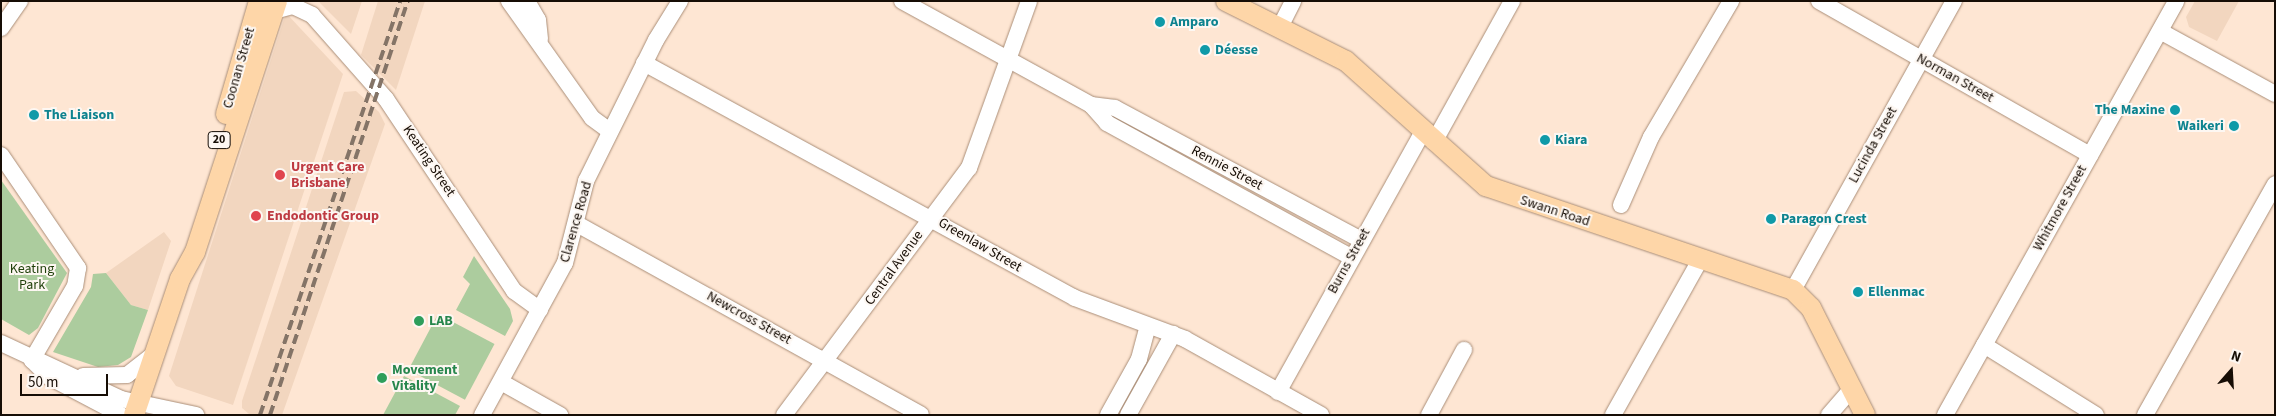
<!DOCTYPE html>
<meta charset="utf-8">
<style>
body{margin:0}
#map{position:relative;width:2276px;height:416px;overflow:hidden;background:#fee6d3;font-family:"Source Sans 3",sans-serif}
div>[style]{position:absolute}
.built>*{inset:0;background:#f2d6bf}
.green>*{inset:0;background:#accc9e;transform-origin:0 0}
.roads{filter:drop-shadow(0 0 1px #aa8e78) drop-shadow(0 0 1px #aa8e78)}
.minor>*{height:16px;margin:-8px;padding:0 8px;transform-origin:8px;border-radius:8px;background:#fff}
.major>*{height:20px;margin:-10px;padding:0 10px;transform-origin:10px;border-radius:10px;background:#fed6a8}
.rail>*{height:4px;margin-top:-2px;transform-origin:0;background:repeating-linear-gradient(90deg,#847467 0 10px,transparent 0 15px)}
.dots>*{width:14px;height:14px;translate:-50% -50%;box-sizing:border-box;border:2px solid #fdf7f2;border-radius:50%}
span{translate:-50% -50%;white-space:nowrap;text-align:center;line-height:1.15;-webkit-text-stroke:4px #fdf7f2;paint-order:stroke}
.shield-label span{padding:1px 4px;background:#fdf7f2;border:1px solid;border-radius:4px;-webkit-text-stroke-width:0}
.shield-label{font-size:12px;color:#160d05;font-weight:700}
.culture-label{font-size:14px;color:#0d838f;font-weight:700}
.left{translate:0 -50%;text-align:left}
.right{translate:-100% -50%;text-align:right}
.street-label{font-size:14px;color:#160d05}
.health-label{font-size:14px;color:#be3a42;font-weight:700}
.park-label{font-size:14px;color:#1d3e08}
.leisure-label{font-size:14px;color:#27864d;font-weight:700}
.frame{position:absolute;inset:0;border:2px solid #160d05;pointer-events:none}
.north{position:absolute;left:2206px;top:346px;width:50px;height:50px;-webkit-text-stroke:4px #fdf7f2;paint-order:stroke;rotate:19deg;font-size:14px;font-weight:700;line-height:20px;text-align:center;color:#160d05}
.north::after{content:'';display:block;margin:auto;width:18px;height:22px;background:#160d05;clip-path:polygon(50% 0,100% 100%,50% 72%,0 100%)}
.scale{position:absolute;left:20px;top:374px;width:88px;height:22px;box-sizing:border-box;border:2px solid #160d05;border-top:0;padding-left:6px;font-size:15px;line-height:18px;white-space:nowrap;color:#160d05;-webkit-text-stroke:4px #fdf7f2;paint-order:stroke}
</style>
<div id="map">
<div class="built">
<div style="clip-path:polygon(319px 1px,362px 1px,351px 34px,320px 3px)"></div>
<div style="clip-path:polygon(378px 1px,425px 1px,396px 90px,361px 55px)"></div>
<div style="clip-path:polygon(2195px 1px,2239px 1px,2217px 41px,2189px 27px,2186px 17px)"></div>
<div style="clip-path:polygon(286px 13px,343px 74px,233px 405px,176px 386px,169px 376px)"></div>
<div style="clip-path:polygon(356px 91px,379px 112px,385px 124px,282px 415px,249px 414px,242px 408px,242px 401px,344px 92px)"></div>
<div style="clip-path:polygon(164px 232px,171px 241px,148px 310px,131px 305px,106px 273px)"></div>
</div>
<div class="green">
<div style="clip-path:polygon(1px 180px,67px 273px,38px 328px,29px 335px,1px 319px)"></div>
<div style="clip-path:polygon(474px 256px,510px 309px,513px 321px,505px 336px,456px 310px,470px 284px,463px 277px)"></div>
<div style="clip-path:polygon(106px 273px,131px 305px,148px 310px,131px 357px,118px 365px,98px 367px,53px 352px,91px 287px,93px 274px)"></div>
<div style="left:438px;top:314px;width:64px;height:63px;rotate:28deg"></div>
<div style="clip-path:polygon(404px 376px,460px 406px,455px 415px,383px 415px)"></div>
</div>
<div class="roads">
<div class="minor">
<div style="left:509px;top:1px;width:143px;rotate:54.6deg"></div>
<div style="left:592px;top:118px;width:22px;rotate:36deg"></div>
<div style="left:527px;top:1px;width:22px;rotate:60deg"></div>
<div style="left:538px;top:20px;width:19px;rotate:84deg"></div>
<div style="left:902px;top:1px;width:216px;rotate:28.8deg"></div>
<div style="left:1091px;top:105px;width:24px;rotate:7deg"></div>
<div style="left:1115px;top:108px;width:279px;rotate:28.2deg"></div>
<div style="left:1819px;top:1px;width:312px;rotate:29.6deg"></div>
<div style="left:274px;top:11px;width:20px;rotate:-15deg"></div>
<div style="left:293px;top:6px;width:21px;rotate:25deg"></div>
<div style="left:312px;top:15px;width:112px;rotate:48.6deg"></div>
<div style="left:386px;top:99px;width:231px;rotate:56.3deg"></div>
<div style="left:514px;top:291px;width:32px;rotate:36deg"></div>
<div style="left:1280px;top:27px;width:29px;rotate:-63deg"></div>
<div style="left:1px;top:28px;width:33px;rotate:-55deg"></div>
<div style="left:2160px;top:31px;width:131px;rotate:28.7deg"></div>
<div style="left:644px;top:63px;width:491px;rotate:28.6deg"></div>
<div style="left:1075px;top:298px;width:117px;rotate:20.4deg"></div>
<div style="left:1185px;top:339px;width:156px;rotate:29.2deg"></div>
<div style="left:1091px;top:105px;width:24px;rotate:48deg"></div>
<div style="left:1107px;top:123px;width:278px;rotate:28.8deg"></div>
<div style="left:1434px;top:142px;width:161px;rotate:-61deg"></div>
<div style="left:1px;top:155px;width:137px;rotate:55.7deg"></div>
<div style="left:78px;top:268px;width:18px;rotate:99deg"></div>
<div style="left:75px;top:286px;width:86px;rotate:120.2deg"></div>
<div style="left:1621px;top:205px;width:74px;rotate:-66.2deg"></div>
<div style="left:1651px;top:137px;width:158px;rotate:-59.5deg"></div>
<div style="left:577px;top:224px;width:393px;rotate:29deg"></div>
<div style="left:1793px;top:290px;width:331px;rotate:-60.9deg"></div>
<div style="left:1px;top:343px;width:132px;rotate:25deg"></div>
<div style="left:121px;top:399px;width:77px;rotate:12deg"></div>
<div style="left:1984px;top:345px;width:132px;rotate:32deg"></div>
<div style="left:32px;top:360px;width:24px;rotate:45deg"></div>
<div style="left:49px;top:377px;width:81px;rotate:27.8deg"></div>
<div style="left:83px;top:376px;width:44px;rotate:-1.3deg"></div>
<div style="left:127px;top:375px;width:33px;rotate:-38deg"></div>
<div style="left:501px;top:382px;width:68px;rotate:29.2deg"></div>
<div style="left:1278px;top:392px;width:298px;rotate:-60.9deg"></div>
<div style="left:482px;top:415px;width:173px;rotate:-61.4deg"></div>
<div style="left:565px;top:263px;width:85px;rotate:-75.6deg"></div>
<div style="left:586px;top:181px;width:157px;rotate:-63.6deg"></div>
<div style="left:656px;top:40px;width:46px;rotate:-58.4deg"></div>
<div style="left:784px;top:415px;width:309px;rotate:-53.2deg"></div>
<div style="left:969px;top:168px;width:177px;rotate:-70.2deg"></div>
<div style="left:1108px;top:415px;width:64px;rotate:-61deg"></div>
<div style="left:1139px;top:359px;width:34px;rotate:-75deg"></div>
<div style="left:1128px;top:415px;width:93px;rotate:-60.9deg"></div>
<div style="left:1429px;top:415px;width:74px;rotate:-61.7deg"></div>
<div style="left:1613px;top:415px;width:178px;rotate:-60.7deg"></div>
<div style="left:1829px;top:415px;width:35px;rotate:-49deg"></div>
<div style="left:1945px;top:415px;width:474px;rotate:-60.8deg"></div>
<div style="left:2145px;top:415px;width:265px;rotate:-60.6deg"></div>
</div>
<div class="major">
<div style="left:1226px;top:1px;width:134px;rotate:26.6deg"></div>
<div style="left:1346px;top:61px;width:188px;rotate:41.8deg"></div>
<div style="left:1486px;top:186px;width:324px;rotate:18.7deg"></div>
<div style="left:1793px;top:290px;width:25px;rotate:45deg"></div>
<div style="left:1811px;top:308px;width:120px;rotate:63.2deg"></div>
<div style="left:226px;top:114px;width:118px;rotate:-73.7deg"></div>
<div style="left:134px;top:415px;width:144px;rotate:-71.3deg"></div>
<div style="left:180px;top:279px;width:31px;rotate:-61deg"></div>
<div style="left:195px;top:252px;width:264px;rotate:-71.9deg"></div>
</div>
</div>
<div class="rail">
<div style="left:260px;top:415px;width:437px;rotate:-71.3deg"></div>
<div style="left:270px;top:415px;width:436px;rotate:-71.6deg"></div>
</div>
<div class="dots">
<div style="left:1160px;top:22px;background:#0f9aa8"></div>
<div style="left:1205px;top:50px;background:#0f9aa8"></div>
<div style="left:2175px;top:110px;background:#0f9aa8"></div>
<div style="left:34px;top:115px;background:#0f9aa8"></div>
<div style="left:2234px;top:126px;background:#0f9aa8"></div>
<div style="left:1545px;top:140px;background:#0f9aa8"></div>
<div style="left:280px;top:175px;background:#e0444e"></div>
<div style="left:256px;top:216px;background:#e0444e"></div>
<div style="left:1771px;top:219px;background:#0f9aa8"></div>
<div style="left:1858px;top:292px;background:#0f9aa8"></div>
<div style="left:419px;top:321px;background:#2e9e5b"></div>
<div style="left:382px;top:378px;background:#2e9e5b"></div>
</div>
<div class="shield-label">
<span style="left:219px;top:140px">20</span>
</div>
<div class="culture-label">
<span class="left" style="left:1170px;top:22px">Amparo</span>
<span class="left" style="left:1215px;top:50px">Déesse</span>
<span class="right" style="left:2165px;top:110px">The Maxine</span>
<span class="left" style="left:44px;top:115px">The Liaison</span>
<span class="right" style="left:2224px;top:126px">Waikeri</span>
<span class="left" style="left:1555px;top:140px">Kiara</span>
<span class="left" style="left:1781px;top:219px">Paragon Crest</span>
<span class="left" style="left:1868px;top:292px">Ellenmac</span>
</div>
<div class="street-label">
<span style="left:239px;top:68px;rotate:-74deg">Coonan Street</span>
<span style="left:1955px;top:78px;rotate:29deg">Norman Street</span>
<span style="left:1873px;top:145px;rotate:-61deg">Lucinda Street</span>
<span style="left:429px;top:161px;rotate:56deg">Keating Street</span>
<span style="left:1227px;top:168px;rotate:28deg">Rennie Street</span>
<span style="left:2060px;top:208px;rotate:-61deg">Whitmore Street</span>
<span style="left:1555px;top:211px;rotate:18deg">Swann Road</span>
<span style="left:576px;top:222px;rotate:-74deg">Clarence Road</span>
<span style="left:980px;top:245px;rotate:30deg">Greenlaw Street</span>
<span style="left:1349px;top:261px;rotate:-61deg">Burns Street</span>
<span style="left:894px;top:268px;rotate:-54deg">Central Avenue</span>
<span style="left:749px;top:318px;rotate:29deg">Newcross Street</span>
</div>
<div class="health-label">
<span class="left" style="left:291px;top:175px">Urgent Care<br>Brisbane</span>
<span class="left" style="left:267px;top:216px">Endodontic Group</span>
</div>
<div class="park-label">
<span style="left:32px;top:277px">Keating<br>Park</span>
</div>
<div class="leisure-label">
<span class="left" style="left:429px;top:321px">LAB</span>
<span class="left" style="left:392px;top:378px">Movement<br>Vitality</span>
</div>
<div class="frame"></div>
<div class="north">N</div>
<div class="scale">50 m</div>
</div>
